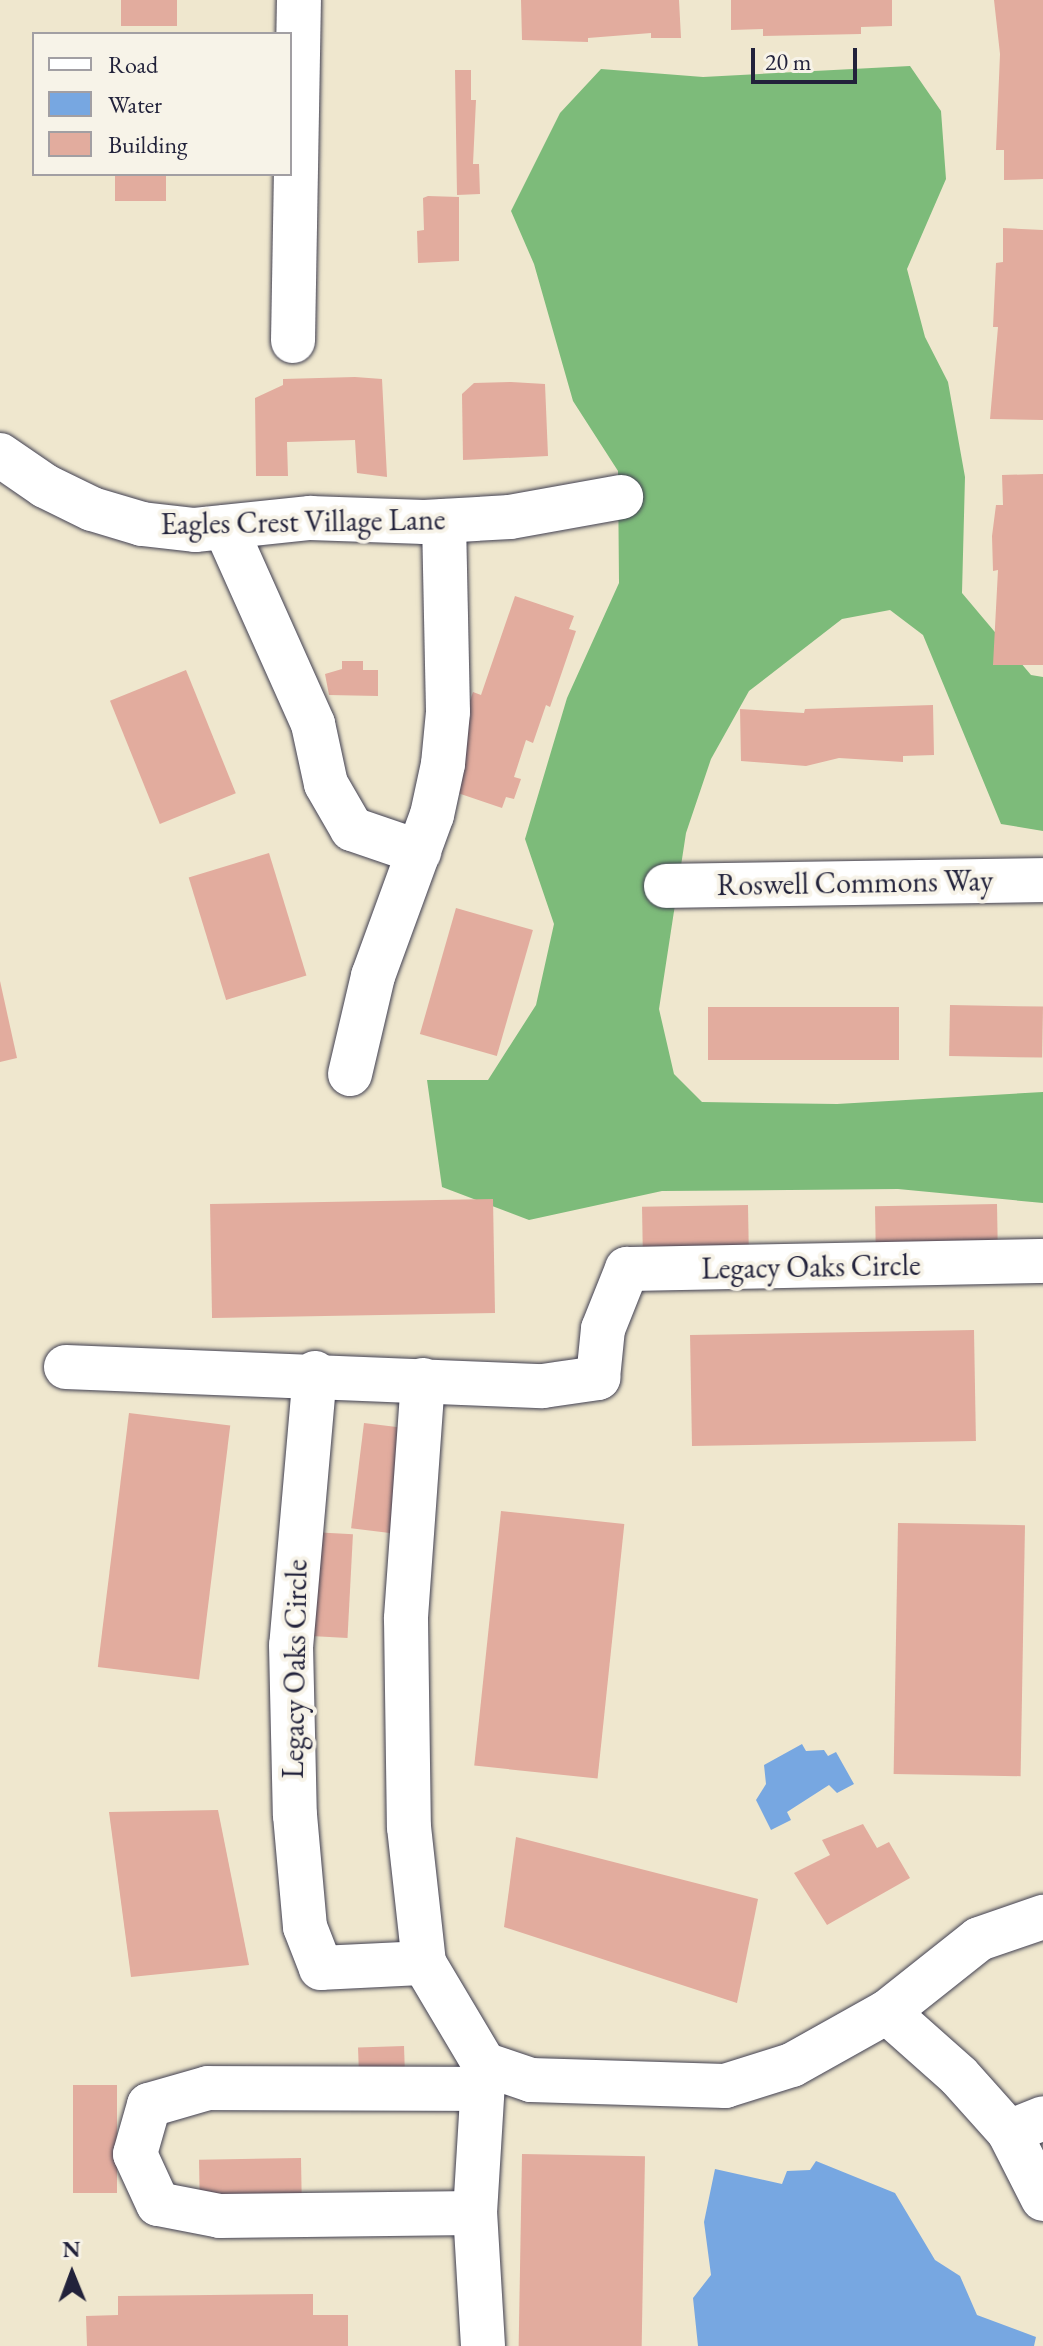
<!DOCTYPE html>
<style>
body{margin:0}
#map{position:relative;width:1043px;height:2346px;overflow:hidden;background:#efe7ce;font-family:"EB Garamond",serif}
div>[style]{position:absolute}
.forest>*{inset:0;background:#7dbb7a}
.water>*{inset:0;background:#77a7e1}
.building>*{inset:0;background:#e2ac9e;transform-origin:0 0}
.roads{filter:drop-shadow(0 0 2px #414051) drop-shadow(0 0 2px #414051)}
.minor>*{height:44px;margin:-22px;padding:0 22px;transform-origin:22px;border-radius:22px;background:#fff}
span{translate:-50% -50%;white-space:nowrap;text-align:center;line-height:1.15;-webkit-text-stroke:8px #f7f3e8;paint-order:stroke}
.street-label{font-size:30px;color:#22223b}
.legend{position:absolute;left:32px;top:32px;width:260px;height:144px;box-sizing:border-box;background:#f7f3e8;border:2px solid #a29fa3;margin:0;padding:10px 14px;list-style:none;font-size:24px;color:#22223b}
.legend li{display:flex;align-items:center;gap:16px;height:40px}
.legend b{width:40px;border:2px solid #a29fa3}
.north{position:absolute;left:32px;top:2234px;width:80px;height:80px;-webkit-text-stroke:6px #f7f3e8;paint-order:stroke;rotate:359deg;font-size:22px;font-weight:700;line-height:32px;text-align:center;color:#22223b}
.north::after{content:'';display:block;margin:auto;width:28px;height:36px;background:#22223b;clip-path:polygon(50% 0,100% 100%,50% 72%,0 100%)}
.scale{position:absolute;left:751px;top:48px;width:106px;height:36px;box-sizing:border-box;border:4px solid #22223b;border-top:0;padding-left:10px;font-size:24px;line-height:28px;white-space:nowrap;color:#22223b;-webkit-text-stroke:6px #f7f3e8;paint-order:stroke}
</style>
<div id="map">
<div class="forest">
<div style="clip-path:polygon(910px 66px,941px 111px,946px 179px,907px 269px,925px 337px,948px 382px,965px 477px,962px 593px,1031px 675px,1043px 677px,1043px 831px,1001px 824px,923px 635px,890px 610px,842px 619px,749px 691px,711px 759px,686px 833px,659px 1009px,674px 1074px,702px 1102px,837px 1104px,1043px 1092px,1043px 1203px,898px 1189px,662px 1191px,529px 1220px,442px 1187px,427px 1080px,488px 1080px,536px 1005px,554px 924px,525px 839px,567px 698px,619px 583px,618px 471px,573px 401px,534px 264px,511px 211px,560px 113px,601px 69px,703px 77px)"></div>
</div>
<div class="water">
<div style="clip-path:polygon(802px 1744px,806px 1751px,824px 1750px,828px 1756px,836px 1752px,854px 1784px,837px 1793px,829px 1785px,787px 1812px,791px 1820px,771px 1830px,756px 1800px,766px 1784px,764px 1765px)"></div>
<div style="clip-path:polygon(816px 2161px,895px 2193px,935px 2260px,960px 2276px,977px 2315px,1036px 2337px,1034px 2346px,698px 2346px,693px 2298px,711px 2275px,704px 2222px,715px 2169px,782px 2184px,787px 2171px,810px 2170px)"></div>
</div>
<div class="building">
<div style="left:121px;top:0;width:56px;height:26px"></div>
<div style="clip-path:polygon(521px 0,679px 0,681px 38px,651px 38px,651px 33px,588px 38px,588px 42px,522px 40px)"></div>
<div style="clip-path:polygon(731px 0,892px 0,892px 26px,861px 27px,861px 34px,763px 36px,763px 29px,731px 30px)"></div>
<div style="clip-path:polygon(994px 0,1043px 0,1043px 179px,1004px 180px,1004px 150px,996px 150px,1000px 54px)"></div>
<div style="clip-path:polygon(455px 70px,471px 70px,471px 100px,476px 100px,473px 164px,479px 164px,480px 194px,457px 195px)"></div>
<div style="left:115px;top:174px;width:51px;height:27px"></div>
<div style="clip-path:polygon(428px 196px,459px 197px,459px 261px,418px 263px,417px 231px,424px 230px,423px 198px)"></div>
<div style="clip-path:polygon(1003px 228px,1043px 230px,1043px 420px,990px 419px,998px 327px,993px 327px,996px 263px,1003px 262px)"></div>
<div style="clip-path:polygon(355px 377px,382px 379px,387px 477px,357px 473px,355px 440px,287px 442px,288px 476px,256px 476px,255px 398px,283px 385px,283px 379px)"></div>
<div style="clip-path:polygon(511px 382px,545px 384px,548px 456px,463px 460px,462px 394px,474px 383px)"></div>
<div style="clip-path:polygon(1043px 474px,1043px 665px,993px 665px,998px 570px,993px 571px,992px 536px,996px 505px,1003px 505px,1002px 475px)"></div>
<div style="clip-path:polygon(515px 596px,574px 616px,569px 629px,576px 631px,550px 707px,546px 705px,533px 743px,526px 740px,514px 777px,521px 779px,514px 799px,506px 797px,502px 808px,440px 787px,473px 692px,481px 695px)"></div>
<div style="clip-path:polygon(342px 661px,363px 661px,363px 670px,378px 670px,378px 696px,329px 695px,325px 674px,342px 669px)"></div>
<div style="left:186px;top:670px;width:133px;height:82px;rotate:68deg"></div>
<div style="clip-path:polygon(933px 705px,934px 755px,903px 756px,903px 762px,839px 758px,806px 766px,741px 761px,740px 709px,804px 713px,805px 709px)"></div>
<div style="left:269px;top:853px;width:128px;height:84px;rotate:73deg"></div>
<div style="left:456px;top:908px;width:80px;height:131px;rotate:16deg"></div>
<div style="clip-path:polygon(0 981px,17px 1058px,0 1062px)"></div>
<div style="left:950px;top:1005px;width:93px;height:51px;rotate:1deg"></div>
<div style="left:899px;top:1007px;width:53px;height:191px;rotate:90deg"></div>
<div style="left:493px;top:1199px;width:114px;height:283px;rotate:89deg"></div>
<div style="left:997px;top:1204px;width:43px;height:122px;rotate:89deg"></div>
<div style="left:748px;top:1205px;width:44px;height:106px;rotate:89deg"></div>
<div style="left:974px;top:1330px;width:111px;height:284px;rotate:89deg"></div>
<div style="left:129px;top:1413px;width:102px;height:256px;rotate:7deg"></div>
<div style="left:364px;top:1423px;width:41px;height:106px;rotate:7deg"></div>
<div style="left:501px;top:1511px;width:124px;height:256px;rotate:6deg"></div>
<div style="left:898px;top:1523px;width:127px;height:251px;rotate:1deg"></div>
<div style="left:312px;top:1532px;width:41px;height:104px;rotate:3deg"></div>
<div style="clip-path:polygon(218px 1810px,249px 1965px,131px 1977px,109px 1812px)"></div>
<div style="clip-path:polygon(863px 1824px,877px 1848px,889px 1842px,910px 1878px,827px 1925px,794px 1873px,830px 1855px,822px 1840px)"></div>
<div style="clip-path:polygon(516px 1837px,758px 1899px,737px 2003px,504px 1927px)"></div>
<div style="left:404px;top:2046px;width:31px;height:46px;rotate:88deg"></div>
<div style="left:73px;top:2085px;width:44px;height:108px"></div>
<div style="left:522px;top:2154px;width:123px;height:192px;rotate:1deg"></div>
<div style="left:301px;top:2158px;width:39px;height:102px;rotate:89deg"></div>
<div style="clip-path:polygon(313px 2294px,313px 2315px,348px 2315px,348px 2346px,87px 2346px,86px 2316px,118px 2315px,118px 2296px)"></div>
</div>
<div class="roads">
<div class="minor">
<div style="left:293px;top:341px;width:341px;rotate:-89deg"></div>
<div style="left:0;top:455px;width:55px;rotate:34.6deg"></div>
<div style="left:45px;top:486px;width:52px;rotate:26.1deg"></div>
<div style="left:92px;top:509px;width:52px;rotate:16.7deg"></div>
<div style="left:142px;top:524px;width:53px;rotate:6.5deg"></div>
<div style="left:195px;top:530px;width:116px;rotate:-6deg"></div>
<div style="left:310px;top:518px;width:114px;rotate:2deg"></div>
<div style="left:424px;top:522px;width:86px;rotate:-3.3deg"></div>
<div style="left:510px;top:517px;width:113px;rotate:-10.2deg"></div>
<div style="left:225px;top:527px;width:216px;rotate:65.9deg"></div>
<div style="left:313px;top:724px;width:61px;rotate:77.8deg"></div>
<div style="left:326px;top:784px;width:52px;rotate:60deg"></div>
<div style="left:352px;top:829px;width:71px;rotate:18.9deg"></div>
<div style="left:666px;top:886px;width:377px;rotate:-0.9deg"></div>
<div style="left:350px;top:1074px;width:101px;rotate:-76.8deg"></div>
<div style="left:373px;top:976px;width:171px;rotate:-69.9deg"></div>
<div style="left:432px;top:815px;width:52px;rotate:-77.8deg"></div>
<div style="left:443px;top:764px;width:52px;rotate:-84.5deg"></div>
<div style="left:448px;top:712px;width:191px;rotate:-91.2deg"></div>
<div style="left:66px;top:1367px;width:477px;rotate:2.3deg"></div>
<div style="left:543px;top:1386px;width:56px;rotate:-8.3deg"></div>
<div style="left:598px;top:1378px;width:49px;rotate:-84.2deg"></div>
<div style="left:603px;top:1329px;width:65px;rotate:-68.2deg"></div>
<div style="left:627px;top:1269px;width:416px;rotate:-1.1deg"></div>
<div style="left:315px;top:1373px;width:273px;rotate:95deg"></div>
<div style="left:291px;top:1645px;width:170px;rotate:88.7deg"></div>
<div style="left:295px;top:1815px;width:112px;rotate:84.9deg"></div>
<div style="left:305px;top:1927px;width:44px;rotate:68.7deg"></div>
<div style="left:321px;top:1968px;width:103px;rotate:-2.8deg"></div>
<div style="left:423px;top:1380px;width:240px;rotate:94.1deg"></div>
<div style="left:406px;top:1619px;width:208px;rotate:89.2deg"></div>
<div style="left:409px;top:1827px;width:137px;rotate:83.7deg"></div>
<div style="left:424px;top:1963px;width:117px;rotate:59.3deg"></div>
<div style="left:484px;top:2064px;width:50px;rotate:18.8deg"></div>
<div style="left:531px;top:2080px;width:194px;rotate:1.8deg"></div>
<div style="left:725px;top:2086px;width:70px;rotate:-17.4deg"></div>
<div style="left:792px;top:2065px;width:109px;rotate:-29.2deg"></div>
<div style="left:887px;top:2012px;width:117px;rotate:-38.4deg"></div>
<div style="left:979px;top:1939px;width:68px;rotate:-19deg"></div>
<div style="left:887px;top:2012px;width:96px;rotate:41.6deg"></div>
<div style="left:959px;top:2076px;width:75px;rotate:48.2deg"></div>
<div style="left:1009px;top:2132px;width:75px;rotate:63.1deg"></div>
<div style="left:1009px;top:2132px;width:37px;rotate:-22deg"></div>
<div style="left:475px;top:2213px;width:255px;rotate:179.3deg"></div>
<div style="left:220px;top:2216px;width:63px;rotate:-169deg"></div>
<div style="left:158px;top:2204px;width:55px;rotate:-114.7deg"></div>
<div style="left:135px;top:2154px;width:51px;rotate:-74.1deg"></div>
<div style="left:149px;top:2105px;width:61px;rotate:-16.1deg"></div>
<div style="left:208px;top:2088px;width:273px;rotate:0.2deg"></div>
<div style="left:483px;top:2346px;width:133px;rotate:-93.4deg"></div>
<div style="left:475px;top:2213px;width:149px;rotate:-86.5deg"></div>
</div>
</div>
<div class="street-label">
<span style="left:303px;top:522px;rotate:-1deg">Eagles Crest Village Lane</span>
<span style="left:855px;top:883px;rotate:-1deg">Roswell Commons Way</span>
<span style="left:811px;top:1267px;rotate:-1deg">Legacy Oaks Circle</span>
<span style="left:295px;top:1669px;rotate:-89deg">Legacy Oaks Circle</span>
</div>
<ul class="legend">
<li><b style="height:10px;background:#fff"></b>Road</li>
<li><b style="height:22px;background:#77a7e1"></b>Water</li>
<li><b style="height:22px;background:#e2ac9e"></b>Building</li>
</ul>
<div class="north">N</div>
<div class="scale">20 m</div>
</div>
